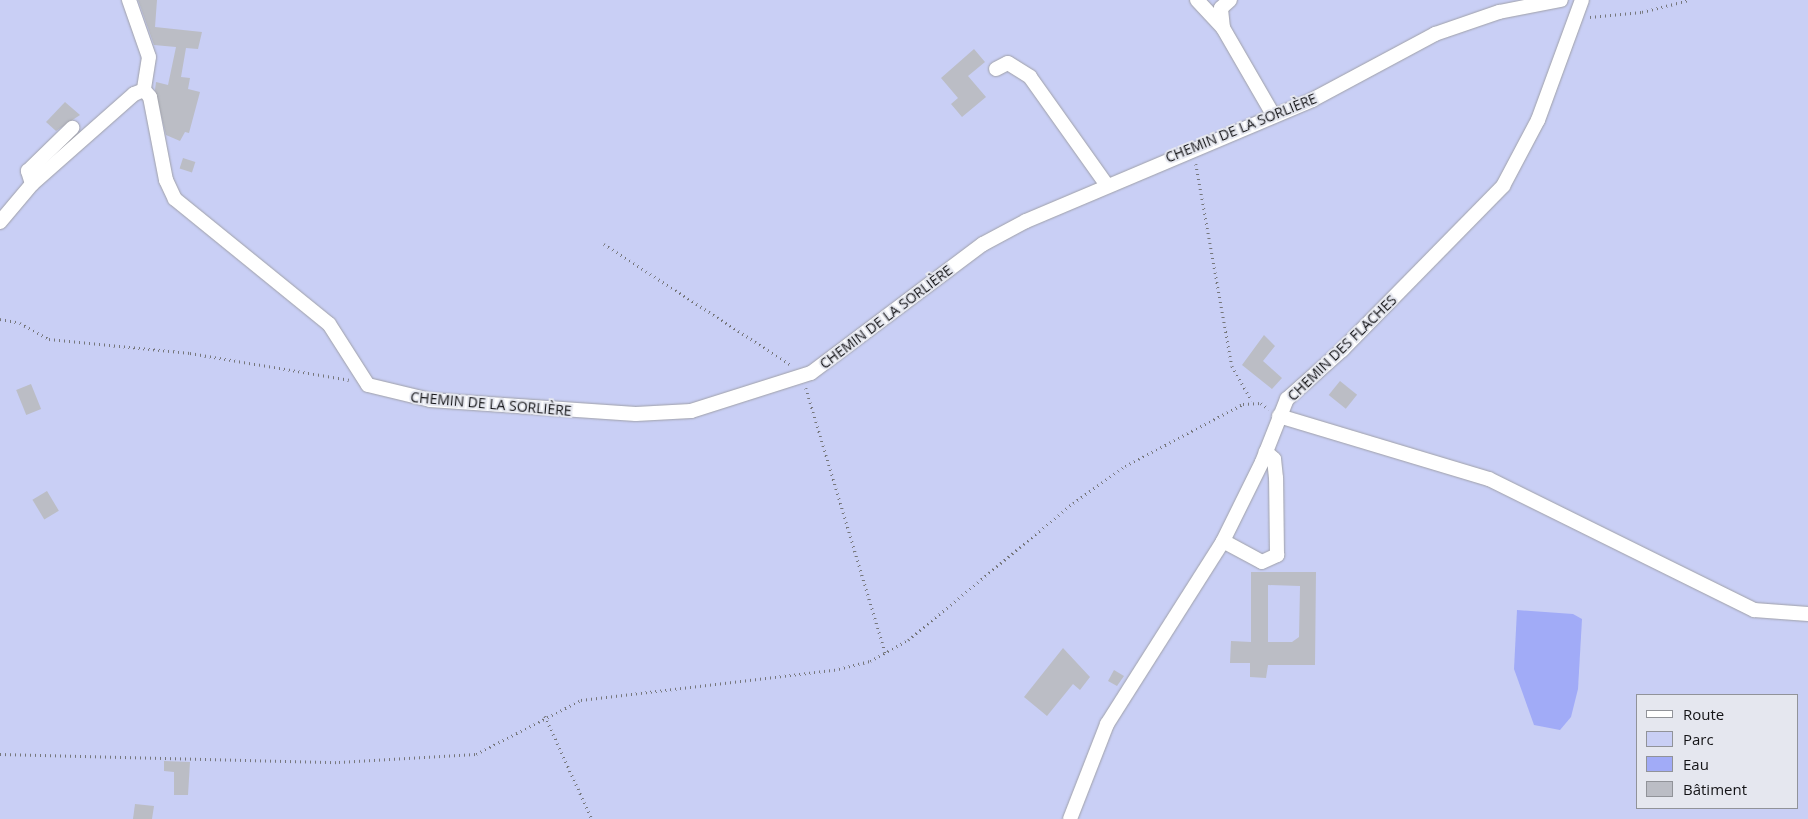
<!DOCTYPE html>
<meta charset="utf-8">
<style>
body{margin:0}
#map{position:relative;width:1808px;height:819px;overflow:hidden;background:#e5e7ef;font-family:"Open Sans",sans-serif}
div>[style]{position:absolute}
.green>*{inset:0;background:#c9cff5}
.water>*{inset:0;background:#a1abf7}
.building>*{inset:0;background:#bbbdc5;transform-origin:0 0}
.path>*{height:2.5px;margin-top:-1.25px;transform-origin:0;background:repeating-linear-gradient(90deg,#76777c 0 1px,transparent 0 5px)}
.roads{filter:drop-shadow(0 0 1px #9fa0a8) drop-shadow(0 0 1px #9fa0a8)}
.minor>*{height:14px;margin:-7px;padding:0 7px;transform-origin:7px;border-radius:7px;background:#fff}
span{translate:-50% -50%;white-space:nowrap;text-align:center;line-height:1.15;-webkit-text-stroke:4px #e5e7ef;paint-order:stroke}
.street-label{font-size:14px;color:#141417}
.legend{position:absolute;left:1636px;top:694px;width:162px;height:115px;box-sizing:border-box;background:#e5e7ef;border:1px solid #919399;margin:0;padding:6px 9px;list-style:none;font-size:15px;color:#141417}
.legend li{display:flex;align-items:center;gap:10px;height:25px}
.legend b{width:25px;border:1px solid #919399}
</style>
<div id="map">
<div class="green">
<div style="clip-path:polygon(evenodd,0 0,1808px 0,1808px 819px,0 819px,0 0,1637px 695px,1797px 695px,1797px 808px,1637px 808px,1637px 695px)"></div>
</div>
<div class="water">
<div style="clip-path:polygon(1517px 610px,1573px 614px,1582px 619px,1578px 689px,1571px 717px,1560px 730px,1534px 725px,1514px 669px)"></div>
</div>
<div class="building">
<div style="clip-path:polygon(138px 0,157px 0,155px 27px,202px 32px,198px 49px,186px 48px,181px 77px,190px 78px,188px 89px,200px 92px,189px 133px,185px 132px,180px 141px,166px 135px,155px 90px,156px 82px,168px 85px,176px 47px,154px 45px)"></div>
<div style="clip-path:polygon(974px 49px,985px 62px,968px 76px,986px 97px,962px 117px,951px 104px,958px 98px,941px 78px)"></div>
<div style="clip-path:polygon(65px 102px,80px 115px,56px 131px,46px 122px)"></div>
<div style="left:183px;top:158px;width:13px;height:11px;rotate:18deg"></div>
<div style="clip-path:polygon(1264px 335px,1275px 346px,1263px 361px,1282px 378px,1272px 389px,1242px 365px)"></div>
<div style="left:1340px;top:381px;width:22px;height:18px;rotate:39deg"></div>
<div style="left:31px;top:384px;width:27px;height:16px;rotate:68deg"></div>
<div style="left:47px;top:491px;width:23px;height:17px;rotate:59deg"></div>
<div style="clip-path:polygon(evenodd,1251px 572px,1316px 572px,1315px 665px,1268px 665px,1266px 678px,1250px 677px,1250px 663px,1230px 663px,1231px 641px,1251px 642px,1251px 572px,1268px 585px,1300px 586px,1299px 637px,1292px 642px,1268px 642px,1268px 585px)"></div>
<div style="clip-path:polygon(1063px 648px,1090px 677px,1080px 690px,1073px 684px,1047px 716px,1024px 697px)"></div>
<div style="clip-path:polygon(1114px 670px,1124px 676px,1117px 686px,1108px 681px)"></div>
<div style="clip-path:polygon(164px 761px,190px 762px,188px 795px,174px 795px,174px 772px,164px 771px)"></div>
<div style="clip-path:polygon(135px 804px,154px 806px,152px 819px,133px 819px)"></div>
</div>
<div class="path">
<div style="left:1590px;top:17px;width:52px;rotate:-5.5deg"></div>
<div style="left:1642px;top:12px;width:49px;rotate:-14.3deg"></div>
<div style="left:1196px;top:164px;width:205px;rotate:79.9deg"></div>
<div style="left:1232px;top:366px;width:40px;rotate:60.3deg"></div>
<div style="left:604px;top:244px;width:223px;rotate:32.9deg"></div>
<div style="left:0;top:319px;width:20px;rotate:11deg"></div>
<div style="left:20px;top:323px;width:33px;rotate:29deg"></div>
<div style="left:49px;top:339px;width:142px;rotate:5.7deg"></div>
<div style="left:190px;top:353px;width:161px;rotate:9.6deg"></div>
<div style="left:806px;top:388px;width:279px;rotate:73.3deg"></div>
<div style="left:545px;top:716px;width:113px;rotate:65.5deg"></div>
<div style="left:0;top:754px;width:339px;rotate:1.4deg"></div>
<div style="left:339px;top:762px;width:137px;rotate:-3.3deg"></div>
<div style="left:476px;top:754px;width:118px;rotate:-27.2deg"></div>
<div style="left:581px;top:700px;width:255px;rotate:-6.8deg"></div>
<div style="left:834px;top:670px;width:37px;rotate:-14deg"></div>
<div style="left:870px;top:661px;width:43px;rotate:-28.9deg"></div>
<div style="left:908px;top:640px;width:214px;rotate:-39.7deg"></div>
<div style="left:1073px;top:503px;width:64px;rotate:-35.4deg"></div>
<div style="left:1125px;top:466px;width:133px;rotate:-27.7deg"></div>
<div style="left:1243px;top:404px;width:18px;rotate:-3deg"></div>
<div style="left:1261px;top:403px;width:10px;rotate:37deg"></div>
</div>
<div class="roads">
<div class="minor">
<div style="left:129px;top:0;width:60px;rotate:70.7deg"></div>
<div style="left:149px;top:57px;width:33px;rotate:99deg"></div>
<div style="left:1197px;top:0;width:38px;rotate:47deg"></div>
<div style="left:1223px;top:28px;width:98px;rotate:60deg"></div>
<div style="left:1223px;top:28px;width:20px;rotate:-96deg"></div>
<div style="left:1221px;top:8px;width:12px;rotate:-42deg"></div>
<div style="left:996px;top:69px;width:13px;rotate:-27deg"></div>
<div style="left:1008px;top:63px;width:26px;rotate:32deg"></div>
<div style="left:1030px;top:77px;width:131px;rotate:54.6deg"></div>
<div style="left:32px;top:184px;width:14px;rotate:-107deg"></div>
<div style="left:28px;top:171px;width:62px;rotate:-44.3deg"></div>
<div style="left:0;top:222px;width:50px;rotate:-49.9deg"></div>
<div style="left:32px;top:184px;width:136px;rotate:-41.4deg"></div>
<div style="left:134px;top:94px;width:11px;rotate:-22deg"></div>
<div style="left:144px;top:90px;width:9px;rotate:49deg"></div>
<div style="left:150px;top:97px;width:85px;rotate:79.1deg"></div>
<div style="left:166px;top:180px;width:21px;rotate:65deg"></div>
<div style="left:175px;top:199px;width:198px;rotate:39.1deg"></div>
<div style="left:329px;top:324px;width:72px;rotate:57.4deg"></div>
<div style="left:368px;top:385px;width:64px;rotate:13.6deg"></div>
<div style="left:430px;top:400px;width:206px;rotate:3.9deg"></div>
<div style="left:636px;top:414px;width:55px;rotate:-3.1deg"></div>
<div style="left:691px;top:411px;width:126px;rotate:-17.6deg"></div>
<div style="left:811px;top:373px;width:215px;rotate:-36.9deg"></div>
<div style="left:983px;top:244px;width:49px;rotate:-28.1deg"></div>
<div style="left:1026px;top:221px;width:311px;rotate:-22.9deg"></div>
<div style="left:1312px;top:100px;width:140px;rotate:-28.2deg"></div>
<div style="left:1435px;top:34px;width:68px;rotate:-19deg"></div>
<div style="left:1499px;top:12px;width:63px;rotate:-11deg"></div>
<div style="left:1279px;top:416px;width:219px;rotate:16.7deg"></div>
<div style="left:1489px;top:479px;width:296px;rotate:26.3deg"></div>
<div style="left:1754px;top:610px;width:54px;rotate:4.2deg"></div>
<div style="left:1223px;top:541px;width:44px;rotate:28.3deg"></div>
<div style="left:1262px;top:562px;width:17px;rotate:-25deg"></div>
<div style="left:1277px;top:555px;width:77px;rotate:-90.7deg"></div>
<div style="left:1276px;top:478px;width:19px;rotate:-96deg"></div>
<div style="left:1274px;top:459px;width:11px;rotate:-139deg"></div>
<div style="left:1070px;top:819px;width:102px;rotate:-68.7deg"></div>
<div style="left:1107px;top:724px;width:214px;rotate:-57.6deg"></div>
<div style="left:1222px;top:543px;width:90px;rotate:-63.7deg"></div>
<div style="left:1262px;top:462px;width:68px;rotate:-68.4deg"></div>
<div style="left:1287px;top:399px;width:74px;rotate:-41.7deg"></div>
<div style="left:1342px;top:350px;width:230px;rotate:-45.5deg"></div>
<div style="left:1503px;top:186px;width:75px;rotate:-62.1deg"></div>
<div style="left:1538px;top:120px;width:128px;rotate:-69.9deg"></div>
</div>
</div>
<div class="street-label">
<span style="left:1241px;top:128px;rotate:-22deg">CHEMIN DE LA SORLIÈRE</span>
<span style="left:886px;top:317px;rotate:-37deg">CHEMIN DE LA SORLIÈRE</span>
<span style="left:1342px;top:348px;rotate:-44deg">CHEMIN DES FLACHES</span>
<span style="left:491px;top:404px;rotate:5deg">CHEMIN DE LA SORLIÈRE</span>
</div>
<ul class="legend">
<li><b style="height:6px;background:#fff"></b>Route</li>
<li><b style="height:14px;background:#c9cff5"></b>Parc</li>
<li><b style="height:14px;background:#a1abf7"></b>Eau</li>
<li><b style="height:14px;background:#bbbdc5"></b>Bâtiment</li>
</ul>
</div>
